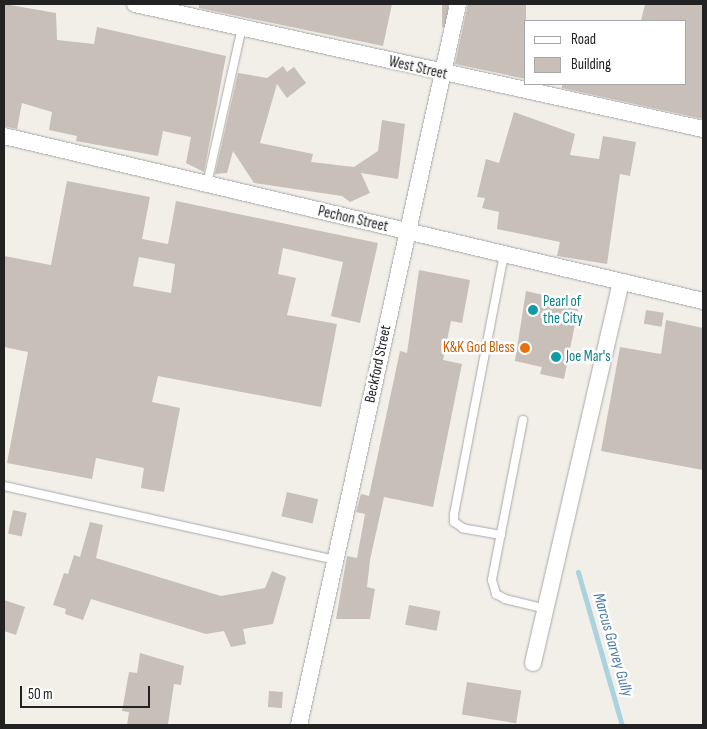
<!DOCTYPE html>
<style>
body{margin:0}
#map{position:relative;width:707px;height:729px;overflow:hidden;background:#f2efe9;font-family:"Sofia Sans Condensed",sans-serif}
div>[style]{position:absolute}
.stream>*{height:5px;margin:-2.5px;padding:0 2.5px;transform-origin:2.5px;border-radius:2.5px;background:#aad3df}
.building>*{inset:0;background:#c7bfb8;transform-origin:0 0}
.roads{filter:drop-shadow(0 0 1px #a9a9a9) drop-shadow(0 0 1px #a9a9a9)}
.service>*{height:8px;margin:-4px;padding:0 4px;transform-origin:4px;border-radius:4px;background:#fff}
.minor>*{height:16px;margin:-8px;padding:0 8px;transform-origin:8px;border-radius:8px;background:#fff}
.dots>*{width:14px;height:14px;translate:-50% -50%;box-sizing:border-box;border:2px solid #fff;border-radius:50%}
span{translate:-50% -50%;white-space:nowrap;text-align:center;line-height:1.15;-webkit-text-stroke:5px #fff;paint-order:stroke}
.street-label{font-size:15px;color:#222}
.culture-label{font-size:15px;color:#0d838f}
.left{translate:0 -50%;text-align:left}
.food-label{font-size:15px;color:#c56008}
.right{translate:-100% -50%;text-align:right}
.water-label{font-size:16px;color:#4a7aab;font-style:italic}
.frame{position:absolute;inset:0;border:5px solid #222;pointer-events:none}
.legend{position:absolute;left:524px;top:20px;width:162px;height:65px;box-sizing:border-box;background:#fff;border:1px solid #a7a7a7;margin:0;padding:6px 9px;list-style:none;font-size:15px;color:#222}
.legend li{display:flex;align-items:center;gap:10px;height:25px}
.legend b{width:25px;border:1px solid #a7a7a7}
.scale{position:absolute;left:20px;top:686px;width:130px;height:22px;box-sizing:border-box;border:2px solid #222;border-top:0;padding-left:6px;font-size:15px;line-height:18px;white-space:nowrap;color:#222;-webkit-text-stroke:4px #fff;paint-order:stroke}
</style>
<div id="map">
<div class="stream">
<div style="left:578px;top:572px;width:159px;rotate:74deg"></div>
</div>
<div class="building">
<div style="clip-path:polygon(4px 4px,56px 13px,57px 40px,94px 44px,97px 27px,226px 56px,204px 172px,186px 163px,191px 137px,163px 131px,158px 156px,76px 141px,77px 136px,49px 130px,52px 112px,22px 103px,17px 129px,4px 126px)"></div>
<div style="clip-path:polygon(199px 4px,392px 4px,383px 46px,199px 8px)"></div>
<div style="left:442px;top:4px;width:6px;height:23px"></div>
<div style="clip-path:polygon(468px 4px,526px 4px,526px 79px,455px 64px)"></div>
<div style="clip-path:polygon(645px 4px,703px 4px,703px 119px,562px 88px,562px 84px,686px 84px,686px 21px,641px 21px)"></div>
<div style="clip-path:polygon(283px 66px,287px 72px,294px 67px,306px 83px,287px 98px,277px 84px,260px 143px,313px 154px,311px 162px,354px 167px,378px 151px,382px 120px,405px 124px,398px 179px,361px 173px,370px 193px,350px 202px,342px 196px,254px 183px,233px 151px,227px 173px,215px 174px,238px 73px,267px 78px)"></div>
<div style="clip-path:polygon(514px 112px,575px 134px,570px 155px,599px 159px,603px 136px,636px 142px,630px 176px,620px 174px,607px 264px,557px 256px,560px 242px,497px 229px,499px 212px,482px 208px,485px 198px,477px 197px,486px 159px,499px 163px)"></div>
<div style="clip-path:polygon(evenodd,67px 181px,150px 197px,142px 239px,168px 244px,176px 201px,378px 243px,360px 323px,331px 316px,343px 262px,283px 248px,278px 274px,296px 278px,287px 315px,337px 324px,321px 407px,158px 376px,152px 402px,180px 408px,164px 492px,141px 488px,144px 468px,96px 458px,92px 479px,7px 463px,28px 352px,4px 347px,4px 256px,51px 265px,67px 181px,139px 257px,175px 264px,171px 293px,133px 286px,139px 257px)"></div>
<div style="clip-path:polygon(419px 270px,470px 280px,462px 323px,451px 321px,443px 360px,462px 364px,433px 507px,384px 497px,370px 560px,367px 587px,375px 589px,370px 619px,336px 619px,347px 556px,357px 558px,365px 514px,356px 512px,361px 494px,369px 496px,400px 351px,407px 353px)"></div>
<div style="clip-path:polygon(526px 291px,565px 300px,564px 307px,578px 309px,564px 379px,540px 374px,542px 367px,515px 361px)"></div>
<div style="left:646px;top:310px;width:18px;height:14px;rotate:9deg"></div>
<div style="clip-path:polygon(666px 320px,703px 328px,703px 470px,601px 451px,620px 347px,661px 354px)"></div>
<div style="left:287px;top:492px;width:32px;height:25px;rotate:13deg"></div>
<div style="left:13px;top:510px;width:14px;height:24px;rotate:12deg"></div>
<div style="clip-path:polygon(90px 522px,103px 525px,96px 558px,221px 596px,265px 588px,272px 571px,286px 577px,273px 624px,243px 629px,246px 644px,231px 647px,224px 631px,206px 634px,91px 599px,83px 620px,65px 614px,66px 609px,53px 605px,64px 573px,68px 574px,74px 555px,80px 557px)"></div>
<div style="clip-path:polygon(4px 600px,25px 607px,16px 635px,4px 631px)"></div>
<div style="left:409px;top:605px;width:32px;height:20px;rotate:11deg"></div>
<div style="clip-path:polygon(140px 653px,184px 666px,181px 685px,174px 684px,168px 724px,127px 725px,129px 712px,122px 711px,129px 672px,137px 673px)"></div>
<div style="left:467px;top:682px;width:55px;height:33px;rotate:9deg"></div>
<div style="left:269px;top:691px;width:14px;height:16px;rotate:4deg"></div>
</div>
<div class="roads">
<div class="service">
<div style="left:207px;top:184px;width:160px;rotate:-77.4deg"></div>
<div style="left:523px;top:420px;width:163px;rotate:101deg"></div>
<div style="left:492px;top:580px;width:15px;rotate:74deg"></div>
<div style="left:496px;top:594px;width:10px;rotate:29deg"></div>
<div style="left:505px;top:599px;width:42px;rotate:13.7deg"></div>
<div style="left:4px;top:486px;width:339px;rotate:12.6deg"></div>
<div style="left:501px;top:535px;width:39px;rotate:-170deg"></div>
<div style="left:463px;top:528px;width:11px;rotate:-146deg"></div>
<div style="left:454px;top:522px;width:8px;rotate:-90deg"></div>
<div style="left:454px;top:514px;width:264px;rotate:-79.1deg"></div>
</div>
<div class="minor">
<div style="left:135px;top:4px;width:582px;rotate:12.41deg"></div>
<div style="left:4px;top:136px;width:718px;rotate:13.28deg"></div>
<div style="left:533px;top:663px;width:390px;rotate:-77deg"></div>
<div style="left:299px;top:725px;width:738px;rotate:-77.56deg"></div>
</div>
</div>
<div class="dots">
<div style="left:533px;top:310px;background:#0f9aa8"></div>
<div style="left:525px;top:348px;background:#e8710a"></div>
<div style="left:556px;top:357px;background:#0f9aa8"></div>
</div>
<div class="street-label">
<span style="left:418px;top:68px;rotate:13deg">West Street</span>
<span style="left:353px;top:219px;rotate:13deg">Pechon Street</span>
<span style="left:378px;top:364px;rotate:-78deg">Beckford Street</span>
</div>
<div class="culture-label">
<span class="left" style="left:543px;top:310px">Pearl of<br>the City</span>
<span class="left" style="left:566px;top:357px">Joe Mar's</span>
</div>
<div class="food-label">
<span class="right" style="left:515px;top:348px">K&amp;K God Bless</span>
</div>
<div class="water-label">
<span style="left:612px;top:645px;rotate:74deg">Marcus Garvey Gully</span>
</div>
<div class="frame"></div>
<ul class="legend">
<li><b style="height:6px;background:#fff"></b>Road</li>
<li><b style="height:14px;background:#c7bfb8"></b>Building</li>
</ul>
<div class="scale">50 m</div>
</div>
